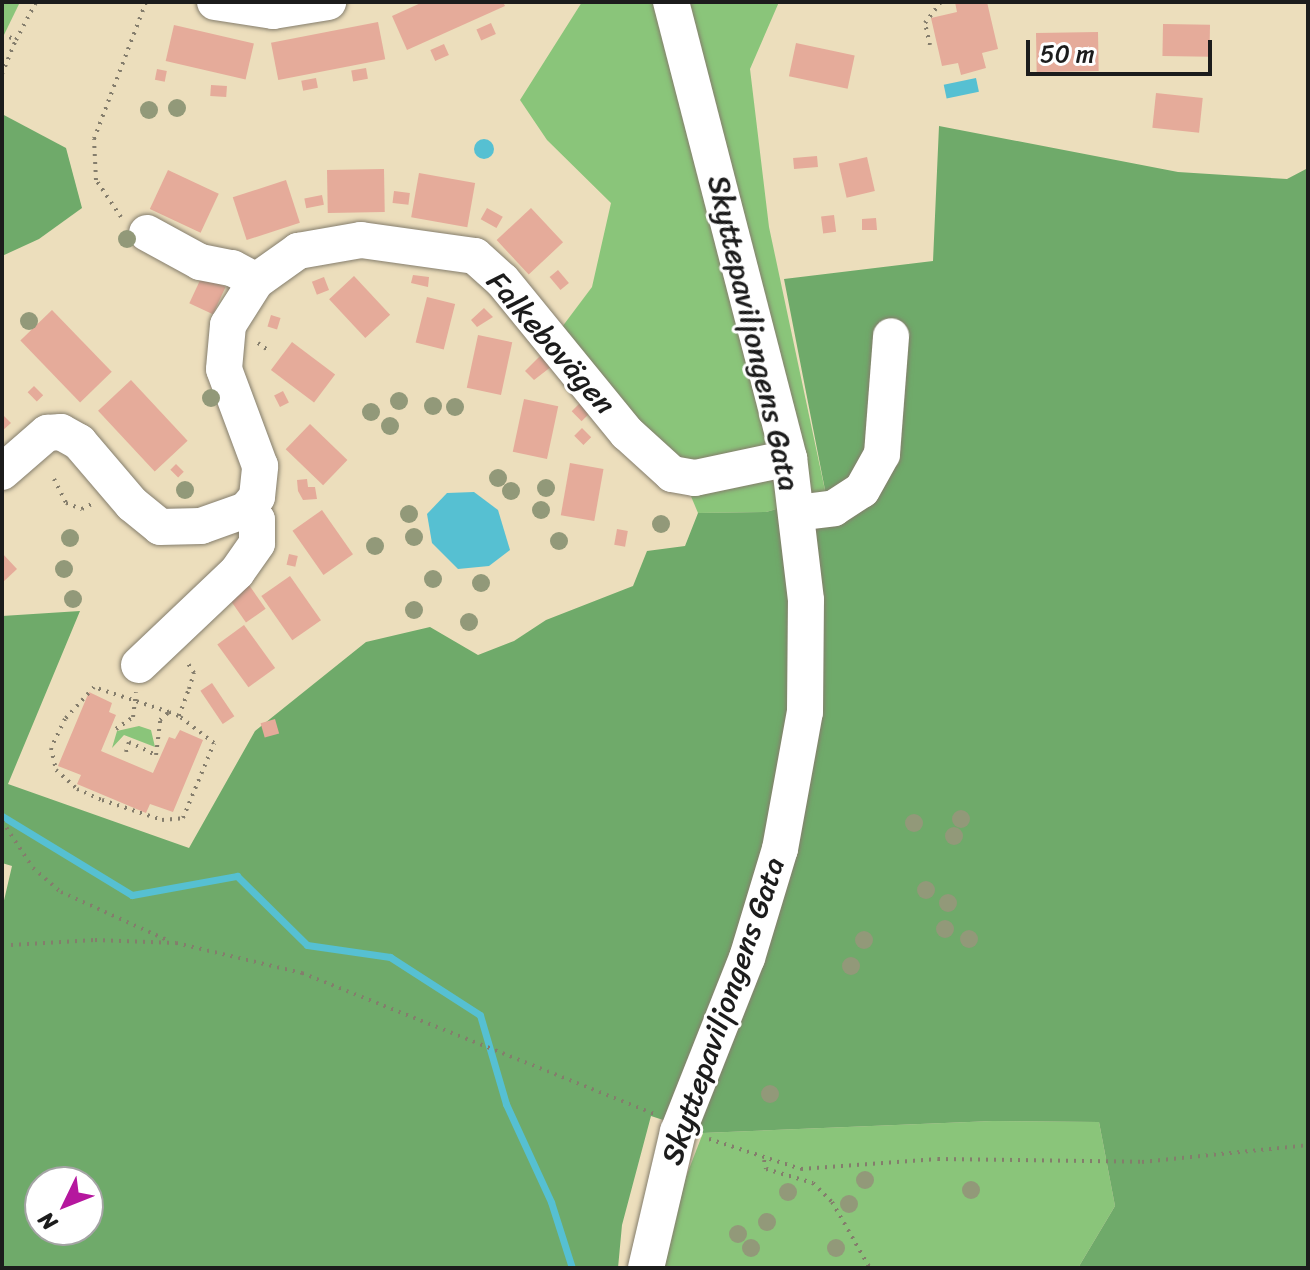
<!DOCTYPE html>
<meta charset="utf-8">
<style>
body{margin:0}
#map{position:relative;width:1310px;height:1270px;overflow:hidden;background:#ecdebc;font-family:Sriracha,sans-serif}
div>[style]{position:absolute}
.green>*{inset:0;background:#8ac57a}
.forest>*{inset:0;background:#6faa6a}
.water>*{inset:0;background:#56c0d2;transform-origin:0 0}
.round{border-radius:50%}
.stream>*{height:7px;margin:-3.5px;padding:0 3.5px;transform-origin:3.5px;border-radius:3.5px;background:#56c0d2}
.building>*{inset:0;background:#e5ab9a;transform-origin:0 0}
.path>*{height:4px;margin-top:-2px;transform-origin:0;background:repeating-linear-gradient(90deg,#847d6c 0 2px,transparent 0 8px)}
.roads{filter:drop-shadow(0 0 2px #847d6c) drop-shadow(0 0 2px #847d6c)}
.minor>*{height:36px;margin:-18px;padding:0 18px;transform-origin:18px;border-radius:18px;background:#fff}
.trees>*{width:18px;height:18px;margin:-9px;border-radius:50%;background:#929979}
span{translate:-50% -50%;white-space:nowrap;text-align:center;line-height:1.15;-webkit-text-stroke:6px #fff;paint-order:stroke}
.street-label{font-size:30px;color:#1c1c1c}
.frame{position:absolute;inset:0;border:4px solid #1c1c1c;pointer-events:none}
.north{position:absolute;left:24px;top:1166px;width:80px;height:80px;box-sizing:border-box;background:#fff;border:2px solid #a4a4a4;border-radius:50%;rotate:227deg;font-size:22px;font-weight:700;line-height:32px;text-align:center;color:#1c1c1c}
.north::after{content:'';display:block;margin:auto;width:28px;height:36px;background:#b5179e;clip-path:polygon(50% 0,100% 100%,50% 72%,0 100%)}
.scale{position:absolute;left:1026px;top:40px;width:186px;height:36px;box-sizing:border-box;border:4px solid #1c1c1c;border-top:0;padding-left:10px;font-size:24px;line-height:28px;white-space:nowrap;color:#1c1c1c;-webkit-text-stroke:6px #fff;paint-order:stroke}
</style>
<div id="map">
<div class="green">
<div style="clip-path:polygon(2px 2px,20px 2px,2px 39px)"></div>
<div style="clip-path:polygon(582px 2px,779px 2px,750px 69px,769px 227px,826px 495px,766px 512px,698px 513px,680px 470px,562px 327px,592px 287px,611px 203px,547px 140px,520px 100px)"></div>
<div style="clip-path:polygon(139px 726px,151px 730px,155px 747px,124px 735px,112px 748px,117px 731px)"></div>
<div style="clip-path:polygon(993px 1121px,1099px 1122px,1115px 1206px,1078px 1268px,664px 1268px,675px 1205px,703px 1133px)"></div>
</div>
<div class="forest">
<div style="clip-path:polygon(2px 114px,66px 148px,82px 208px,39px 239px,2px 256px)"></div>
<div style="clip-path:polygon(evenodd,939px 126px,1178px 172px,1287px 179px,1308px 168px,1308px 1268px,1078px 1268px,1115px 1206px,1099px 1122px,993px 1121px,703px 1133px,651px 1116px,622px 1225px,618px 1268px,2px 1268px,2px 909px,12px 866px,2px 863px,2px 616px,80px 611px,8px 784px,189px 848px,255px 731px,366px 642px,430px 627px,478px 655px,514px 641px,546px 620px,633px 586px,647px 551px,685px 546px,698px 513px,766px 512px,826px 495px,784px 279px,933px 261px,939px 126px,40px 1182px,88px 1182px,88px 1230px,40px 1230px,40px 1182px)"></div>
</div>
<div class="water">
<div style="left:976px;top:78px;width:14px;height:33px;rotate:78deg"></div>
<div class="round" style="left:474px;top:139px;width:20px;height:20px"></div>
<div style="clip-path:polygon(474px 492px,498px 510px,510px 550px,489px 566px,458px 569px,432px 543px,427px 514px,447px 493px)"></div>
</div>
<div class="stream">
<div style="left:2px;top:816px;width:152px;rotate:31.3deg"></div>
<div style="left:132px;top:895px;width:107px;rotate:-10.3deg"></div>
<div style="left:237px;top:876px;width:98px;rotate:44.6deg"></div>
<div style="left:307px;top:945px;width:84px;rotate:8.2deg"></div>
<div style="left:390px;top:957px;width:107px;rotate:32.8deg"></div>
<div style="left:480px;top:1015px;width:93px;rotate:73.7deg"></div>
<div style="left:506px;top:1104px;width:108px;rotate:65.3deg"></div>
<div style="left:551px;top:1202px;width:69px;rotate:72.3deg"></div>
</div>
<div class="building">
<div style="clip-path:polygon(423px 2px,503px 2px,505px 6px,407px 50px,392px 16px)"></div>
<div style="clip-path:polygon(955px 2px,987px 2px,998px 49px,982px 53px,986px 68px,961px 75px,958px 63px,942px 66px,931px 18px,957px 12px)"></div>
<div style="left:378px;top:22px;width:38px;height:109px;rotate:79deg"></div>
<div style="left:491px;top:23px;width:12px;height:16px;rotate:66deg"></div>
<div style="left:1163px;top:24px;width:47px;height:32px;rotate:1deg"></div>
<div style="left:174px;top:25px;width:82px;height:37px;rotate:13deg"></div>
<div style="left:1098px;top:32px;width:39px;height:62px;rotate:89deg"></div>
<div style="left:796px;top:43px;width:60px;height:34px;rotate:12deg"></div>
<div style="left:444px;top:44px;width:12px;height:15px;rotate:66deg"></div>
<div style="left:366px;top:68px;width:11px;height:15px;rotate:80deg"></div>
<div style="left:157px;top:69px;width:10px;height:11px;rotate:11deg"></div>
<div style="left:316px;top:78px;width:10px;height:15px;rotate:79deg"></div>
<div style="left:211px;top:85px;width:16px;height:11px;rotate:4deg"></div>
<div style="left:1156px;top:93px;width:47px;height:35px;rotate:6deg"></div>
<div style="left:817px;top:156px;width:11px;height:24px;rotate:85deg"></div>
<div style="left:867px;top:157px;width:35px;height:29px;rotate:77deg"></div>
<div style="left:384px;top:169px;width:43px;height:57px;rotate:89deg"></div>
<div style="left:168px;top:170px;width:56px;height:43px;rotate:25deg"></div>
<div style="left:419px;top:173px;width:57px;height:45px;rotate:10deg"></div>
<div style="left:286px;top:180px;width:45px;height:56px;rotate:72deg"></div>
<div style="left:394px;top:191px;width:16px;height:12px;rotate:7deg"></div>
<div style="left:322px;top:195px;width:10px;height:18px;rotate:79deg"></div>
<div style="left:487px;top:208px;width:18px;height:13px;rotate:29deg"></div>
<div style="left:531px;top:208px;width:47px;height:47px;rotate:47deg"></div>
<div style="left:834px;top:215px;width:17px;height:13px;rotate:83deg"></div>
<div style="clip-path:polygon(876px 218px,877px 230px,862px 230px,862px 219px)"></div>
<div style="left:558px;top:270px;width:17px;height:11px;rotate:50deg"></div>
<div style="clip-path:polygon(413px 275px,429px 277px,428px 287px,411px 283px)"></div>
<div style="left:202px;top:276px;width:26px;height:30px;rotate:25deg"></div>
<div style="left:354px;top:276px;width:53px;height:34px;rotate:47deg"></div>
<div style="left:324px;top:277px;width:14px;height:13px;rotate:69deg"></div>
<div style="left:427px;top:297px;width:29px;height:47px;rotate:14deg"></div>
<div style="clip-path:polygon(484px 308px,493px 317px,477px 327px,471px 320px)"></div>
<div style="left:52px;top:310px;width:86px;height:44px;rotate:46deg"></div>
<div style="left:271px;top:315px;width:10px;height:12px;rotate:17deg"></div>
<div style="left:478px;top:335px;width:35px;height:54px;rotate:12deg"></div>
<div style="left:292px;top:342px;width:54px;height:35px;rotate:37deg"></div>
<div style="clip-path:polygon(544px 352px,556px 363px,534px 380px,525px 371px)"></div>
<div style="left:131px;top:380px;width:83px;height:45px;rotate:47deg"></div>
<div style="left:34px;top:386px;width:13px;height:9px;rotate:45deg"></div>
<div style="left:283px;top:391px;width:13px;height:10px;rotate:63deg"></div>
<div style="left:524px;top:399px;width:35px;height:54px;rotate:12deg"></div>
<div style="left:583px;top:400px;width:14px;height:16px;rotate:45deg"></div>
<div style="clip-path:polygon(2px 414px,11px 423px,2px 431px)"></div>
<div style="left:310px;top:424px;width:52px;height:35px;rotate:44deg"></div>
<div style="left:582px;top:428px;width:13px;height:11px;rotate:45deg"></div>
<div style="left:570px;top:463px;width:34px;height:53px;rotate:10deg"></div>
<div style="left:176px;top:464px;width:11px;height:8px;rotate:45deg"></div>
<div style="clip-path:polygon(307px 479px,308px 487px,315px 487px,317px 499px,303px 500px,298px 491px,297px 480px)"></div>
<div style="left:322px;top:510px;width:54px;height:36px;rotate:55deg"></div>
<div style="left:617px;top:529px;width:11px;height:16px;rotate:10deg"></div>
<div style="clip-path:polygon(2px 553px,17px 569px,2px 583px)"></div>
<div style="left:289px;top:554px;width:9px;height:11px;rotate:13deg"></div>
<div style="left:290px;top:576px;width:54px;height:35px;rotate:55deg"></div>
<div style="left:249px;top:585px;width:29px;height:24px;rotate:55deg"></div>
<div style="left:244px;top:625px;width:53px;height:33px;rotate:54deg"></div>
<div style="left:212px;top:683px;width:40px;height:14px;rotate:56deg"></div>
<div style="clip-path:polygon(89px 692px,112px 703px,109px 712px,116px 715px,101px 751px,153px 773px,169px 737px,175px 739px,180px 730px,203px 740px,173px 812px,150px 804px,146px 813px,77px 784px,81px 775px,58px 766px)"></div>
<div style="left:275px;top:719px;width:15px;height:15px;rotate:74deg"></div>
</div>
<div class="path">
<div style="left:2px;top:34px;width:15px;rotate:23deg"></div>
<div style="left:16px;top:40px;width:43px;rotate:-62.2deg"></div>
<div style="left:930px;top:45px;width:23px;rotate:-103deg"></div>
<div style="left:925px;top:23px;width:26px;rotate:-53deg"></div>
<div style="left:2px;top:74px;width:37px;rotate:-68deg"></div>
<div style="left:121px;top:217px;width:45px;rotate:-124deg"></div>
<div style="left:96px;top:180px;width:41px;rotate:-92.8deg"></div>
<div style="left:94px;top:139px;width:147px;rotate:-69.2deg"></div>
<div style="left:258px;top:343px;width:14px;rotate:36deg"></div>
<div style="left:54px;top:479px;width:27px;rotate:63deg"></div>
<div style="left:66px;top:503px;width:17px;rotate:21deg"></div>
<div style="left:82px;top:509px;width:11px;rotate:-27deg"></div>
<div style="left:169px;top:712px;width:79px;rotate:-161.6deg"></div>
<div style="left:94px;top:687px;width:43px;rotate:132.2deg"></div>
<div style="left:65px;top:719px;width:32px;rotate:116deg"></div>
<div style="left:51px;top:748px;width:23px;rotate:77deg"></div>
<div style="left:56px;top:770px;width:28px;rotate:42deg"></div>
<div style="left:77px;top:789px;width:27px;rotate:24deg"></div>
<div style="left:102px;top:800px;width:63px;rotate:18.4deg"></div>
<div style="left:162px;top:820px;width:21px;rotate:-5deg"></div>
<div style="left:183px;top:818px;width:81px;rotate:-67.5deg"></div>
<div style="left:214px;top:743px;width:44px;rotate:-142.4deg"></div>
<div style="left:116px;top:729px;width:21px;rotate:-35deg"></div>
<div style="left:133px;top:717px;width:25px;rotate:-83deg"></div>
<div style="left:126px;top:752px;width:10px;rotate:-73deg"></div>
<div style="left:129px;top:742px;width:30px;rotate:26deg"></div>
<div style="left:156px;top:755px;width:35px;rotate:-83deg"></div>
<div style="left:160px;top:720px;width:12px;rotate:-42deg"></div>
<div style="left:169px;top:712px;width:11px;rotate:22deg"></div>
<div style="left:179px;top:716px;width:29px;rotate:-70deg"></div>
<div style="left:189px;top:689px;width:17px;rotate:-73deg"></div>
<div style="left:194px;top:673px;width:15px;rotate:-122deg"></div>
<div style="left:2px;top:821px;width:56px;rotate:56.6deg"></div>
<div style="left:33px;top:868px;width:37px;rotate:41deg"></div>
<div style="left:61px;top:892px;width:116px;rotate:24.4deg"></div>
<div style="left:11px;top:945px;width:84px;rotate:-3.4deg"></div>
<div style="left:95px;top:940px;width:81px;rotate:2.1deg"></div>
<div style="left:176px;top:943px;width:130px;rotate:13.4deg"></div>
<div style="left:302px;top:973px;width:379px;rotate:21.8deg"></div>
<div style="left:709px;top:1139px;width:97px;rotate:18.1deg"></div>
<div style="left:801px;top:1169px;width:137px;rotate:-4.2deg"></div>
<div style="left:938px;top:1159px;width:204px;rotate:0.8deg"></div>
<div style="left:1142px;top:1162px;width:167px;rotate:-5.8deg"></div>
<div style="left:764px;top:1160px;width:9px;rotate:77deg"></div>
<div style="left:766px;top:1169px;width:49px;rotate:16.6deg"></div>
<div style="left:813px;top:1183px;width:27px;rotate:45deg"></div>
<div style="left:832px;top:1202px;width:76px;rotate:60.1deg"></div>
</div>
<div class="roads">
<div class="minor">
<div style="left:215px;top:2px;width:59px;rotate:8.8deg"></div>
<div style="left:273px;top:11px;width:56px;rotate:-9.3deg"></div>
<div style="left:147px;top:233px;width:60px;rotate:28.7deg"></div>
<div style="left:200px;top:262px;width:33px;rotate:11deg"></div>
<div style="left:232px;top:268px;width:27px;rotate:28deg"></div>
<div style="left:2px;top:472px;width:60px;rotate:-40.9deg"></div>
<div style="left:47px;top:433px;width:14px;rotate:-4deg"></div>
<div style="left:61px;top:432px;width:21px;rotate:29deg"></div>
<div style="left:79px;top:442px;width:82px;rotate:49.5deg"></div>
<div style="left:132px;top:504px;width:36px;rotate:39deg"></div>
<div style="left:160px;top:527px;width:41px;rotate:-1.4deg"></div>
<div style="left:201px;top:526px;width:48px;rotate:-19.6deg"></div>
<div style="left:246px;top:510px;width:17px;rotate:-50deg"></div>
<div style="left:257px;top:497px;width:31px;rotate:-84deg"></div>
<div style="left:260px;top:466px;width:103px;rotate:-110.4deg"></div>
<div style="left:224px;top:369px;width:44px;rotate:-84.8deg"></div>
<div style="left:228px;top:325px;width:52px;rotate:-57.5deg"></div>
<div style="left:256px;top:281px;width:52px;rotate:-35.5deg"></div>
<div style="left:298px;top:251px;width:64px;rotate:-9.9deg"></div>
<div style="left:361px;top:240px;width:115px;rotate:8deg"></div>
<div style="left:475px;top:256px;width:36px;rotate:42deg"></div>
<div style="left:502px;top:280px;width:198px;rotate:50.8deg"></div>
<div style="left:627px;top:433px;width:61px;rotate:42.3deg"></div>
<div style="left:672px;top:474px;width:23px;rotate:10deg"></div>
<div style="left:695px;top:478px;width:96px;rotate:-12deg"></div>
<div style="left:796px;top:513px;width:38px;rotate:-7deg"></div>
<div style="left:834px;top:508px;width:33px;rotate:-33deg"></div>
<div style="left:862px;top:490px;width:41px;rotate:-60.9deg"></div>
<div style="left:882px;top:454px;width:118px;rotate:-85.6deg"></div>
<div style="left:139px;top:665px;width:135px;rotate:-43.5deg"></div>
<div style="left:237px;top:572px;width:35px;rotate:-55deg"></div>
<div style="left:257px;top:543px;width:23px;rotate:-90deg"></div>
<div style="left:257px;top:520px;width:15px;rotate:-138deg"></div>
<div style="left:646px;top:1268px;width:140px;rotate:-76.8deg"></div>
<div style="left:678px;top:1132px;width:187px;rotate:-68.4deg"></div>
<div style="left:747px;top:958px;width:114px;rotate:-73.2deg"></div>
<div style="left:780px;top:849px;width:139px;rotate:-79.7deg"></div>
<div style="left:805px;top:712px;width:112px;rotate:-89.5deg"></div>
<div style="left:806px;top:600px;width:143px;rotate:-96.8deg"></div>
<div style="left:789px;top:458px;width:471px;rotate:-104.5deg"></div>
</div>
</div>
<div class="trees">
<div style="left:177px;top:108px"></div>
<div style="left:149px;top:110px"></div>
<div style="left:127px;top:239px"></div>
<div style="left:29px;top:321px"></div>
<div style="left:211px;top:398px"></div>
<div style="left:399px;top:401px"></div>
<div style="left:433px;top:406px"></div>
<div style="left:455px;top:407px"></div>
<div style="left:371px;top:412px"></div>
<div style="left:390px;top:426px"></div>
<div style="left:498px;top:478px"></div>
<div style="left:546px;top:488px"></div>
<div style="left:185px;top:490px"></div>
<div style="left:511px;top:491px"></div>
<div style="left:541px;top:510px"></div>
<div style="left:409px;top:514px"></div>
<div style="left:661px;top:524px"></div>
<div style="left:414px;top:537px"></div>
<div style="left:70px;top:538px"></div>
<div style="left:559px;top:541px"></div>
<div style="left:375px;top:546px"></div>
<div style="left:64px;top:569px"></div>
<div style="left:433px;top:579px"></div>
<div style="left:481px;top:583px"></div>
<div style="left:73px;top:599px"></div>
<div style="left:414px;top:610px"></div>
<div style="left:469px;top:622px"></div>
<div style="left:961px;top:819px"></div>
<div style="left:914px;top:823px"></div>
<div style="left:954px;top:836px"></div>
<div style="left:926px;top:890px"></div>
<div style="left:948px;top:903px"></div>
<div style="left:945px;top:929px"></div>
<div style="left:969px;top:939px"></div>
<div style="left:864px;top:940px"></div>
<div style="left:851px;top:966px"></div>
<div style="left:770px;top:1094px"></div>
<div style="left:865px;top:1180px"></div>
<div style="left:971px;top:1190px"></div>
<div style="left:788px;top:1192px"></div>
<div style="left:849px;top:1204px"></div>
<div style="left:767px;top:1222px"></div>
<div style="left:738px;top:1234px"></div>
<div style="left:751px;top:1248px"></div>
<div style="left:836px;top:1248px"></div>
</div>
<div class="street-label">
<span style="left:754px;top:333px;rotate:77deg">Skyttepaviljongens Gata</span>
<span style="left:551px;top:343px;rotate:49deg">Falkebovägen</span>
<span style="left:723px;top:1011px;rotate:-71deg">Skyttepaviljongens Gata</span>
</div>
<div class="frame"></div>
<div class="north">N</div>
<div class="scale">50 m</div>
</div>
